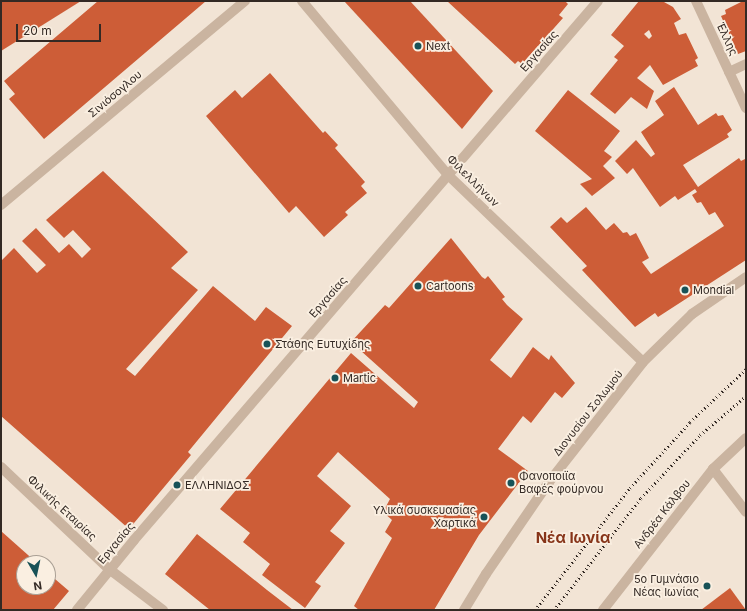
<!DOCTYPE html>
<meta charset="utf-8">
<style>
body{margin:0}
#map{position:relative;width:747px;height:611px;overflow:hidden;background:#f2e4d5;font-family:Inter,sans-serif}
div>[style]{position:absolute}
.building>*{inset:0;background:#cd5d37}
.minor>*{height:10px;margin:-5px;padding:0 5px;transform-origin:5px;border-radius:5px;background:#cab4a0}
.rail>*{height:3px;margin-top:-1.5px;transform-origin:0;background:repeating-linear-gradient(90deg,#332924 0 1px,transparent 0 4px)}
.dots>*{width:11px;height:11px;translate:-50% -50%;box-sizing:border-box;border:2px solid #faefe1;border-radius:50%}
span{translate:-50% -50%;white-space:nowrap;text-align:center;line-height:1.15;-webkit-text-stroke:3.5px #faefe1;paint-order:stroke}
.street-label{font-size:11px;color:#332924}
.poi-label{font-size:11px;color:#332924}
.left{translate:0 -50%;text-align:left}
.right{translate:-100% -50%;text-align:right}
.district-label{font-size:15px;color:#873419;font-weight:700}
.frame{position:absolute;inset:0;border:2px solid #332924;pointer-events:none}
.north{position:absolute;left:16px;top:555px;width:40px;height:40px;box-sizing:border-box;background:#faefe1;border:1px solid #aaa095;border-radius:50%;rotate:171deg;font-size:11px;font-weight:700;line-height:16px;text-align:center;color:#332924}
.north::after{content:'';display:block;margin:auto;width:14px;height:18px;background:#185257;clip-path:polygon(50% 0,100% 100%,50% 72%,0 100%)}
.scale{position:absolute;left:16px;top:24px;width:85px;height:18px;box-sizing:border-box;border:2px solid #332924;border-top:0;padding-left:5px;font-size:12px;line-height:14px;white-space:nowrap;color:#332924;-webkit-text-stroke:3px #faefe1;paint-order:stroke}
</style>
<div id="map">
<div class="building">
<div style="clip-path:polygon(1px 1px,81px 1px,1px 51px)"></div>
<div style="clip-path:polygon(98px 1px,206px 1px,44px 139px,9px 99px,15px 94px,4px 81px)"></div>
<div style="clip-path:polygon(344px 1px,410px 1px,493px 91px,462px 129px)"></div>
<div style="clip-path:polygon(447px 1px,565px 1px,568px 4px,559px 15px,563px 18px,522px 64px,518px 61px,515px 64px)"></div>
<div style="clip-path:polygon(evenodd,639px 1px,664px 2px,673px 7px,681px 19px,674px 23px,679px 35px,686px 33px,698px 58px,695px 60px,698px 66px,663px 85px,650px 65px,637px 78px,654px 91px,647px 109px,631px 97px,615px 114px,590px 94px,618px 60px,614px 57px,624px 46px,611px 35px,639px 1px,649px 30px,652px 36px,649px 39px,644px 34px,649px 30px)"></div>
<div style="clip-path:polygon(743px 1px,746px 1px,746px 51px,738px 54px,721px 16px,726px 14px,725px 10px)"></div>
<div style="clip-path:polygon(270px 73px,323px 133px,325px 131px,338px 145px,335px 148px,365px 182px,361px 186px,367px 193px,345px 212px,348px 215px,324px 237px,296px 206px,289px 213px,206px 116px,235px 90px,242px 98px)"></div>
<div style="clip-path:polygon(674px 87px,698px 125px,716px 113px,718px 116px,723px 115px,732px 130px,727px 134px,729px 137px,683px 165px,698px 187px,739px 158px,741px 161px,745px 159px,746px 161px,746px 260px,658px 317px,655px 313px,635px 327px,582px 270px,587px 266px,550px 227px,561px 217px,567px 223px,586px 207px,606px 230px,614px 223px,623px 233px,627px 232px,630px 236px,636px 233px,649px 258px,642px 262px,651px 274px,724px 226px,715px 212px,709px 215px,701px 202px,697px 203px,692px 195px,697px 192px,695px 189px,678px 200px,675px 196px,660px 207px,633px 168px,627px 174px,615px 161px,636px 140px,651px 157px,655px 154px,641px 132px,664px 115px,655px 101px)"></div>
<div style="clip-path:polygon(568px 90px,620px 131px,604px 151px,612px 157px,603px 166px,615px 178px,592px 196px,580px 184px,592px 179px,535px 131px)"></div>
<div style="clip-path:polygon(103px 171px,188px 252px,171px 268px,198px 290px,126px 369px,135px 376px,213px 286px,255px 321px,266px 307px,292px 326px,188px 452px,191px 455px,129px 529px,1px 416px,1px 261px,14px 248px,37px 273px,46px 265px,22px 241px,36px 228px,59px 253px,69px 244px,82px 258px,91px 249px,73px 230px,64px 238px,46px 220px)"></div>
<div style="clip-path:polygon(451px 238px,482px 277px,485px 279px,488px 276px,505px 297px,502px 299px,507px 305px,523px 319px,490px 360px,511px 378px,533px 347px,549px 360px,551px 355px,575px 383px,562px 398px,555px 392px,531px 423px,523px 416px,498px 449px,528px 471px,479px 535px,434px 610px,359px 610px,354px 606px,392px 538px,385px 532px,392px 520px,383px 512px,390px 499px,338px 452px,317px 476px,351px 506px,330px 531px,345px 543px,315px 582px,321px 586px,305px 608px,262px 575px,270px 564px,243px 542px,250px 533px,220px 509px,351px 353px,414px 408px,418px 402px,351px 342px,385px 305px,389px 308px)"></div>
<div style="clip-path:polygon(1px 531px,37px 563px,24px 563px,24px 587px,48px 587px,48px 573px,69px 591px,53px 610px,1px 610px)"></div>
<div style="clip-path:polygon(197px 534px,267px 590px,293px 610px,210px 610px,165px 574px)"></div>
<div style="clip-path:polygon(730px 588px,746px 610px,701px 610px)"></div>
</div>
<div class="minor">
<div style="left:302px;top:1px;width:227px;rotate:50deg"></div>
<div style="left:448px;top:175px;width:270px;rotate:43.8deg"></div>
<div style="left:696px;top:1px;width:118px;rotate:65deg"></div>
<div style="left:729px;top:72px;width:19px;rotate:-25deg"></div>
<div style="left:1px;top:205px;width:318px;rotate:-39.9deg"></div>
<div style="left:1px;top:467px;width:149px;rotate:43.4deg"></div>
<div style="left:109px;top:569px;width:68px;rotate:37.2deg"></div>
<div style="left:713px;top:469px;width:54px;rotate:52.5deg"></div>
<div style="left:77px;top:610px;width:90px;rotate:-50.8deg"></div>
<div style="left:134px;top:540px;width:711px;rotate:-49.28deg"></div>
<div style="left:464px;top:610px;width:42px;rotate:-58.6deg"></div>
<div style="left:486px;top:574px;width:112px;rotate:-55.6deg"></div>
<div style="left:549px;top:482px;width:152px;rotate:-51.9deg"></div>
<div style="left:643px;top:362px;width:69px;rotate:-44.4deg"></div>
<div style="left:692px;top:314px;width:65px;rotate:-34.4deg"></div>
<div style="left:603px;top:610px;width:179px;rotate:-52deg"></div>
<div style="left:713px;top:469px;width:45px;rotate:-43.2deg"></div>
</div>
<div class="rail">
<div style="left:535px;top:610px;width:155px;rotate:-52.1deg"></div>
<div style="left:630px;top:488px;width:89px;rotate:-47.7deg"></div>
<div style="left:690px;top:422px;width:77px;rotate:-43.4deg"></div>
<div style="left:554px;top:610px;width:142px;rotate:-52.2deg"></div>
<div style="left:641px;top:498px;width:86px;rotate:-46.9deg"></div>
<div style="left:700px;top:435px;width:60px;rotate:-40.3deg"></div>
</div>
<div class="dots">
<div style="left:418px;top:46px;background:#185257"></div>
<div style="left:418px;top:286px;background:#185257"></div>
<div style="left:685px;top:290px;background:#185257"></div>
<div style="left:267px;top:344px;background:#185257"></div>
<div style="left:335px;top:378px;background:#185257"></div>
<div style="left:511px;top:483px;background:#185257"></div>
<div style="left:177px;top:485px;background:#185257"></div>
<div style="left:484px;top:517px;background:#185257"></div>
<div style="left:707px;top:586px;background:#185257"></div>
</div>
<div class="street-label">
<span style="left:727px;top:39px;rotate:65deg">Έλλης</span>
<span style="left:539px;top:51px;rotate:-49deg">Εργασίας</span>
<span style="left:115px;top:94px;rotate:-40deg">Σινιόσογλου</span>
<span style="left:473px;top:181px;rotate:45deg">Φιλελλήνων</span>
<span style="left:328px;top:297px;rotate:-49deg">Εργασίας</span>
<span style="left:588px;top:413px;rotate:-52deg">Διονυσίου Σολωμού</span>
<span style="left:62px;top:508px;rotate:43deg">Φιλικής Εταιρίας</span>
<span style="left:662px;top:514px;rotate:-52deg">Ανδρέα Κάλβου</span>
<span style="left:116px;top:543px;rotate:-50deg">Εργασίας</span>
</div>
<div class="poi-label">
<span class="left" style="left:426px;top:46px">Next</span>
<span class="left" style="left:426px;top:286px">Cartoons</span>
<span class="left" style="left:693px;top:290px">Mondial</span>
<span class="left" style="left:275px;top:344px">Στάθης Ευτυχίδης</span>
<span class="left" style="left:343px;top:378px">Martic</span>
<span class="left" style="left:519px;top:483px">Φανοποιϊα<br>Βαφές φούρνου</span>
<span class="left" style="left:185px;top:485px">ΕΛΛΗΝΙΔΟΣ</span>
<span class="right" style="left:476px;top:517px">Υλικά συσκευασίας<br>Χαρτικά</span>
<span class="right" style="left:699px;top:586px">5ο Γυμνάσιο<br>Νέας Ιωνίας</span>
</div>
<div class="district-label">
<span style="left:573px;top:538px">Νέα Ιωνία</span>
</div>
<div class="frame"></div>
<div class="north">N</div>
<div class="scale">20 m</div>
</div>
